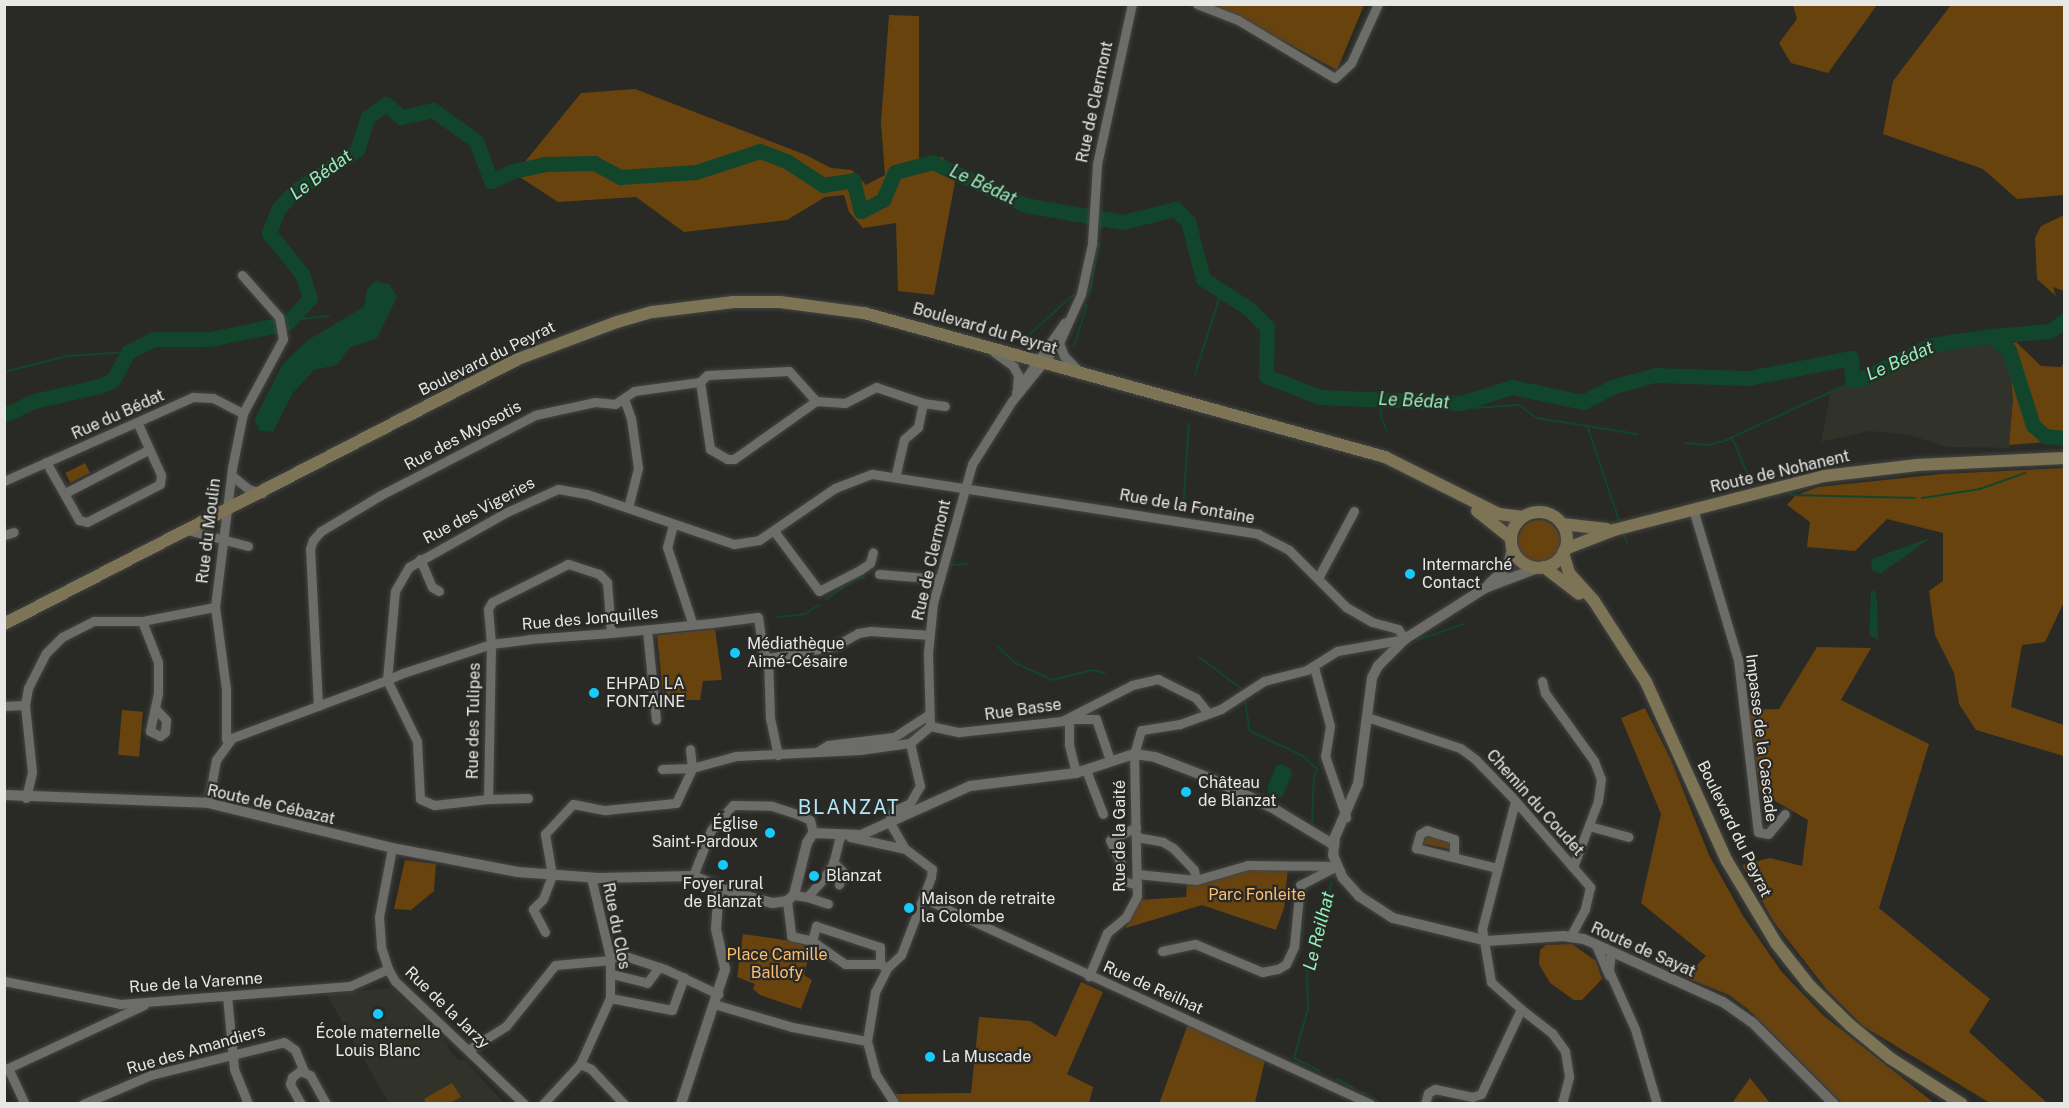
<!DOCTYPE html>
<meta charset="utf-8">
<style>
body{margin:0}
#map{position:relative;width:2069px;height:1108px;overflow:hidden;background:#292926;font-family:"Public Sans",sans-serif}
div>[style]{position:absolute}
.built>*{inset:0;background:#313229}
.green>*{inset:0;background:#69430e;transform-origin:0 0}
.round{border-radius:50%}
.water>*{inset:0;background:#11462d}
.stream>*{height:2px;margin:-1px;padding:0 1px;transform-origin:1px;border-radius:1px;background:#11462d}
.river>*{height:15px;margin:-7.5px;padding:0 7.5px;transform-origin:7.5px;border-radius:7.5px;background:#11462d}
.roads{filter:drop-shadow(0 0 2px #444542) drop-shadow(0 0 2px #444542)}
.minor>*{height:9px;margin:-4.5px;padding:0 4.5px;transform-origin:4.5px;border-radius:4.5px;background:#6c6c69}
.tertiary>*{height:10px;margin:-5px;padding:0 5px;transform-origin:5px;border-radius:5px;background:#6c6c69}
.secondary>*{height:12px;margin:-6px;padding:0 6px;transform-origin:6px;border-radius:6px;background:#7c7454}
.secondary>.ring{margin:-6px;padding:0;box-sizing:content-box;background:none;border:12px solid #7c7454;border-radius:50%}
.dots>*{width:16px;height:16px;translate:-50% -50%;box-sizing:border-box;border:3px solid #292926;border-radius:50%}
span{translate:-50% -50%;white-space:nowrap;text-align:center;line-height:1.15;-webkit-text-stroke:4.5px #292926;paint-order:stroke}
.street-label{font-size:16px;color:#e7e7e5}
.poi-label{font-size:16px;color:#e7e7e5}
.left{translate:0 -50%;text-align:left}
.right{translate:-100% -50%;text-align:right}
.park-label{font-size:16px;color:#febd71}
.water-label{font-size:18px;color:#91f1ba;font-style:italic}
.quarter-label{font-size:20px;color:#b1e5f9;letter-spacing:1.5px}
.frame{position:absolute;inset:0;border:6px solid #e7e7e5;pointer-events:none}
</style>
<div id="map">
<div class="built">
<div style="clip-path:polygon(1955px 342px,1999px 346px,2010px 366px,2013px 399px,2009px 448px,1947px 447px,1909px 435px,1870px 431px,1821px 442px,1831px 391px,1926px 345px)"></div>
<div style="clip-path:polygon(391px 988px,440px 1033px,454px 1056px,460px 1061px,464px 1059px,504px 1103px,389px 1103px,326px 994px)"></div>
</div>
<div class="green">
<div style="clip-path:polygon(1206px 5px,1364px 5px,1337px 70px,1232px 13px)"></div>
<div style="clip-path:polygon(1793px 5px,1793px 4px,1877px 5px,1828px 73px,1791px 63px,1779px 43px,1797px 19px)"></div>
<div style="clip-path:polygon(1951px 5px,2064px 5px,2064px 195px,2017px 199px,1983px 169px,1883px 134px,1893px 81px)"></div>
<div style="clip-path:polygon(889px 15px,919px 16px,919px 160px,942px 157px,957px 171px,934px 295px,898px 291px,896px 223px,863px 228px,849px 212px,844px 195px,825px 197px,787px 220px,684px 232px,636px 197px,558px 202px,515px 174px,581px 93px,635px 89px,806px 155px,831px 168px,852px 170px,866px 185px,885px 175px,881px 123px)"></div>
<div style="clip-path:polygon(2064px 215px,2064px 291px,2053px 287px,2056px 296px,2037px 279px,2035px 238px,2041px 226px)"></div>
<div style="clip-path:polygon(2016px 342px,2041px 366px,2061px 367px,2064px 363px,2064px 446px,2046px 442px,2009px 445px,2013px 399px,2010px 366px,2003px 354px,2014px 353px,2010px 345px)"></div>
<div style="left:85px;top:463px;width:11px;height:22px;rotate:63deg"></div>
<div style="clip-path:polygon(2064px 468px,2064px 602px,2045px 642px,2022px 645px,2011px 707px,2064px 725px,2064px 756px,1976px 730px,1959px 704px,1954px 673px,1935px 635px,1929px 591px,1943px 581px,1943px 533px,1887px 519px,1855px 551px,1807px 547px,1810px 522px,1787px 505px,1795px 496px,1818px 487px,1941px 474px)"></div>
<div class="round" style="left:1518px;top:520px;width:42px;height:42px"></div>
<div style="clip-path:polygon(715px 629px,722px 680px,703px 681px,700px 700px,658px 700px,657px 695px,663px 694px,657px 635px)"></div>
<div style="clip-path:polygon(1817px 647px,1871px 648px,1841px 700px,1929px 744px,1879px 908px,1990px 999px,1969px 1032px,2047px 1103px,1990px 1103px,1863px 1026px,1827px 990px,1774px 922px,1742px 865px,1770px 858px,1802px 866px,1808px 820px,1760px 792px,1749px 710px,1779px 709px)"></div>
<div style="clip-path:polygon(1645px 708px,1671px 760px,1709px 855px,1743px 916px,1781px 971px,1824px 1016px,1934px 1103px,1842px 1103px,1748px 1009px,1729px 995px,1685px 977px,1706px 956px,1641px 903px,1661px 814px,1621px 718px)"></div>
<div style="left:122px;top:710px;width:21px;height:45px;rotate:5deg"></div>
<div style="clip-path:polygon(1426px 834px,1449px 839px,1451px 849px,1423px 844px)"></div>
<div style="clip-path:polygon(405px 860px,436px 864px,434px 891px,411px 910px,394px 909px)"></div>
<div style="clip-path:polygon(1249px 867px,1288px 867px,1284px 908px,1276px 930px,1202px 905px,1126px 928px,1137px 900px,1186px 897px,1187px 883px,1215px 879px)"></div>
<div style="clip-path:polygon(743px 934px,812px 944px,804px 975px,812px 980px,801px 1009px,760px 995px,753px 989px,755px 984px,737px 977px)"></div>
<div style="clip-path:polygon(1572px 944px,1596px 961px,1602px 979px,1582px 1000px,1574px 1000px,1550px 983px,1539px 964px,1540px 950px,1546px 945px)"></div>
<div style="clip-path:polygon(1081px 982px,1103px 992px,1067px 1074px,1093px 1087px,1089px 1103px,902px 1104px,893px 1094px,971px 1093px,979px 1017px,1030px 1021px,1056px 1037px)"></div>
<div style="clip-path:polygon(1188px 1024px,1265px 1060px,1255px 1103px,1159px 1104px)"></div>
<div style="clip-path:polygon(1750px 1078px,1770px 1103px,1732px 1103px)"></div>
<div style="clip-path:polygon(452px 1083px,461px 1097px,450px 1103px,426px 1103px,424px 1099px)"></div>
</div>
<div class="water">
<div style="clip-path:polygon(376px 281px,390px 285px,397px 297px,377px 338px,349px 348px,337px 365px,314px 370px,292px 394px,273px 432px,260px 431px,254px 420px,282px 365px,308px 340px,364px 307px,367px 289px)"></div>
<div style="clip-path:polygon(1932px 537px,1880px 574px,1871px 570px,1872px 559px)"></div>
<div style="clip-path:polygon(1875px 590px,1877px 602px,1878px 640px,1869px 635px,1871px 592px)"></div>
<div style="clip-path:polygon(1281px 764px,1290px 768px,1292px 775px,1282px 797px,1277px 798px,1269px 795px,1267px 788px,1276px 766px)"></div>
</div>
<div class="stream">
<div style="left:1097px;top:221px;width:5px;rotate:11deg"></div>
<div style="left:1102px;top:222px;width:7px;rotate:98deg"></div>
<div style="left:1090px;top:292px;width:50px;rotate:-79.6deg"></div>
<div style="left:289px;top:320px;width:40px;rotate:-5.7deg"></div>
<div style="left:1030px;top:334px;width:59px;rotate:-42.3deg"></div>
<div style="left:1074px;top:346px;width:43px;rotate:-72.4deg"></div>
<div style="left:4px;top:372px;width:65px;rotate:-14.3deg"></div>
<div style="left:67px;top:356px;width:61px;rotate:-3.8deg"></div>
<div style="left:1195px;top:374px;width:85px;rotate:-72.2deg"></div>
<div style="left:1384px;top:399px;width:16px;rotate:105deg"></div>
<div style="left:1380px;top:414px;width:18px;rotate:68deg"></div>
<div style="left:1441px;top:410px;width:78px;rotate:-3.7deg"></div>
<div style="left:1519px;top:405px;width:22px;rotate:36deg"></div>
<div style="left:1537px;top:418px;width:101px;rotate:9.1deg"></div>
<div style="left:1588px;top:428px;width:97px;rotate:71.4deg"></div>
<div style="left:1732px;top:437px;width:47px;rotate:67.3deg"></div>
<div style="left:1750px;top:480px;width:16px;rotate:-14deg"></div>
<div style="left:1766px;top:476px;width:9px;rotate:36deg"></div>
<div style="left:1686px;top:443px;width:22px;rotate:5deg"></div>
<div style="left:1708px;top:445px;width:16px;rotate:-14deg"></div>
<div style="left:1724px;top:441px;width:149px;rotate:-24.7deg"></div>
<div style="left:1788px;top:492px;width:5px;rotate:37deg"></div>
<div style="left:1792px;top:495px;width:123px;rotate:1.4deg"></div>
<div style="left:1922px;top:498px;width:59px;rotate:-8.8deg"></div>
<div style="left:1980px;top:489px;width:48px;rotate:-19.6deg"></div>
<div style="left:1183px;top:510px;width:87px;rotate:-86.1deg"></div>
<div style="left:1624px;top:535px;width:9px;rotate:69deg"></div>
<div style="left:951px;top:565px;width:16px;rotate:-4deg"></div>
<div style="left:825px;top:600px;width:38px;rotate:-35deg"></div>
<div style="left:856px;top:578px;width:8px"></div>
<div style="left:778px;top:617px;width:27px;rotate:-6deg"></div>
<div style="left:805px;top:614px;width:17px;rotate:-33deg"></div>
<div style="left:1418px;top:640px;width:49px;rotate:-19.2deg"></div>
<div style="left:998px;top:647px;width:23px;rotate:43deg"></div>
<div style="left:1015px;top:663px;width:41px;rotate:24.7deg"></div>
<div style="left:1052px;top:680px;width:42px;rotate:-13.7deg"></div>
<div style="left:1093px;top:670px;width:12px;rotate:14deg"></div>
<div style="left:1199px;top:657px;width:54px;rotate:36.7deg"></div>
<div style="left:1245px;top:701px;width:30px;rotate:81deg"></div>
<div style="left:1250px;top:731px;width:59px;rotate:25.3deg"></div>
<div style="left:1303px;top:756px;width:21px;rotate:43deg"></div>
<div style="left:1318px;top:770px;width:6px;rotate:129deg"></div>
<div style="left:1314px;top:775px;width:46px;rotate:92.5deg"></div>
<div style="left:1320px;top:1071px;width:29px;rotate:-153deg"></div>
<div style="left:1294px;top:1058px;width:51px;rotate:-74.1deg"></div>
<div style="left:1308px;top:1009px;width:40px;rotate:-91.4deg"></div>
<div style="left:1307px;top:969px;width:71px;rotate:-71.8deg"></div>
<div style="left:1329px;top:902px;width:20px;rotate:-84deg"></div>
<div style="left:1337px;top:1079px;width:19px;rotate:28deg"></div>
<div style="left:1362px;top:1093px;width:3px;rotate:18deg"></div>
<div style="left:1374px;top:1099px;width:9px;rotate:32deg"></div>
</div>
<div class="river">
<div style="left:1991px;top:336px;width:59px;rotate:-4.8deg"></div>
<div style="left:2050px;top:331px;width:17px;rotate:-36deg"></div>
<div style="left:4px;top:415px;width:33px;rotate:-25deg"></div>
<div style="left:34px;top:401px;width:68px;rotate:-12.8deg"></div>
<div style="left:100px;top:386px;width:14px;rotate:-25deg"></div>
<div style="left:113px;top:380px;width:32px;rotate:-62deg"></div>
<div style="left:128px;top:352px;width:28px;rotate:-27deg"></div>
<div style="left:153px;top:339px;width:57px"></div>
<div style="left:210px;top:339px;width:79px;rotate:-11.7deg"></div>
<div style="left:287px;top:323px;width:34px;rotate:-47deg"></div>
<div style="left:310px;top:298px;width:25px;rotate:-108deg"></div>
<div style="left:302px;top:274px;width:53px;rotate:-128.8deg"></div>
<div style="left:269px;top:233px;width:26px;rotate:-69deg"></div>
<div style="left:278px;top:209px;width:26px;rotate:-47deg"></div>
<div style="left:296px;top:190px;width:73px;rotate:-33.3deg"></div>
<div style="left:357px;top:150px;width:35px;rotate:-72deg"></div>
<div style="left:368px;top:117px;width:22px;rotate:-36deg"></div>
<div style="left:386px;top:104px;width:20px;rotate:41deg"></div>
<div style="left:401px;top:117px;width:33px;rotate:-12deg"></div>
<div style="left:433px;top:110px;width:53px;rotate:35.8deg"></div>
<div style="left:476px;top:141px;width:43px;rotate:69.4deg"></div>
<div style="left:491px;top:181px;width:24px;rotate:-24deg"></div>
<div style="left:513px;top:171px;width:33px;rotate:-12deg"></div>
<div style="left:545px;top:164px;width:49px;rotate:-1.2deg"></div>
<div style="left:594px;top:163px;width:30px;rotate:28deg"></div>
<div style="left:620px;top:177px;width:76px;rotate:-3.8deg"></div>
<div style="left:696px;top:172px;width:67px;rotate:-18.2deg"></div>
<div style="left:760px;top:151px;width:30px;rotate:21deg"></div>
<div style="left:788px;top:162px;width:42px;rotate:33.3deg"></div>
<div style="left:823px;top:185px;width:30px;rotate:-9deg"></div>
<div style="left:853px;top:180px;width:32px;rotate:76deg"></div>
<div style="left:861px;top:211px;width:25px;rotate:-27deg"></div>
<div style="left:883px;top:200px;width:30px;rotate:-67deg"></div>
<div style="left:895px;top:172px;width:38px;rotate:-15deg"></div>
<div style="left:932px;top:162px;width:102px;rotate:24.8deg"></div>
<div style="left:1025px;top:205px;width:99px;rotate:9.8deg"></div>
<div style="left:1123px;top:222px;width:54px;rotate:-14deg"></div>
<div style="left:1175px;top:209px;width:18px;rotate:43deg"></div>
<div style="left:1188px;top:221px;width:60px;rotate:75.5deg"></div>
<div style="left:1203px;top:279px;width:54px;rotate:32.8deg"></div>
<div style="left:1248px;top:308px;width:27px;rotate:45deg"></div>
<div style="left:1267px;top:327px;width:49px;rotate:91.2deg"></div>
<div style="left:1266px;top:376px;width:58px;rotate:21.3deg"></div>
<div style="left:1320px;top:397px;width:141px;rotate:2.4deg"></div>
<div style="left:1461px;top:403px;width:53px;rotate:-17.4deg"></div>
<div style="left:1512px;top:387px;width:73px;rotate:11.9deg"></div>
<div style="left:1583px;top:402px;width:36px;rotate:-27deg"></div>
<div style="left:1615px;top:386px;width:41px;rotate:-15.4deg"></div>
<div style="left:1655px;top:375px;width:93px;rotate:1.8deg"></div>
<div style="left:1748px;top:378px;width:105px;rotate:-11deg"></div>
<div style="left:1851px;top:358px;width:21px;rotate:87deg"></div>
<div style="left:1852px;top:379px;width:9px"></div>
<div style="left:1861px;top:379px;width:77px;rotate:-26.2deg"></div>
<div style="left:1930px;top:345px;width:62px;rotate:-8.4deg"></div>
<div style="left:1991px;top:336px;width:23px;rotate:38deg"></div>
<div style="left:2009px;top:350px;width:79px;rotate:72.3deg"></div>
<div style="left:2033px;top:425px;width:16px;rotate:43deg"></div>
<div style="left:2045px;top:436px;width:19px;rotate:6deg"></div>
</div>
<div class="roads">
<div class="minor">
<div style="left:1197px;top:4px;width:44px;rotate:21.3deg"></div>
<div style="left:1238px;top:20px;width:113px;rotate:30.9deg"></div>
<div style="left:1335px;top:78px;width:22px;rotate:-43deg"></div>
<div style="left:1351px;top:63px;width:65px;rotate:-65.4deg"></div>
<div style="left:1059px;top:343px;width:14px;rotate:69deg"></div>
<div style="left:1064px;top:356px;width:21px;rotate:45deg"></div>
<div style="left:994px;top:352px;width:24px;rotate:36deg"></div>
<div style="left:1013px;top:366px;width:10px;rotate:61deg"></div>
<div style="left:1018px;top:375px;width:12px;rotate:95deg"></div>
<div style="left:700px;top:382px;width:68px;rotate:81.5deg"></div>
<div style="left:710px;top:449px;width:20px;rotate:30deg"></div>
<div style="left:727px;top:459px;width:7px"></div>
<div style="left:734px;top:459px;width:100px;rotate:-35.3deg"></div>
<div style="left:1016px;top:392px;width:85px;rotate:-55deg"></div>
<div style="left:624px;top:399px;width:20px;rotate:70deg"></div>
<div style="left:631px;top:418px;width:50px;rotate:82deg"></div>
<div style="left:638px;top:468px;width:41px;rotate:104deg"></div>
<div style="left:923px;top:403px;width:22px;rotate:8deg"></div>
<div style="left:46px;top:462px;width:67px;rotate:60.4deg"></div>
<div style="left:79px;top:520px;width:8px;rotate:14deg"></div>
<div style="left:87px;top:522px;width:82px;rotate:-27.5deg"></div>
<div style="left:160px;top:484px;width:9px;rotate:-84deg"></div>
<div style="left:161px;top:475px;width:56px;rotate:-114.3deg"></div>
<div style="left:231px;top:475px;width:22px;rotate:39deg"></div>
<div style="left:248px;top:489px;width:15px;rotate:16deg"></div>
<div style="left:4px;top:481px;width:207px;rotate:-24deg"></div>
<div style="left:193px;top:397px;width:20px;rotate:3deg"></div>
<div style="left:213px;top:398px;width:34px;rotate:27deg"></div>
<div style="left:65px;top:493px;width:93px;rotate:-27.4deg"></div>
<div style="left:1693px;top:509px;width:158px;rotate:73.4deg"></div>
<div style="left:1738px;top:660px;width:173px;rotate:83.4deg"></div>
<div style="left:1758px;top:832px;width:10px;rotate:11deg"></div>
<div style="left:1768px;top:834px;width:26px;rotate:-50deg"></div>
<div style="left:673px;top:525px;width:23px;rotate:105deg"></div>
<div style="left:667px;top:547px;width:82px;rotate:71.6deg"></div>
<div style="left:187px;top:530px;width:63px;rotate:14.7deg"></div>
<div style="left:774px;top:531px;width:75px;rotate:53.1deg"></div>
<div style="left:819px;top:591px;width:46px;rotate:-27.1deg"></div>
<div style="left:860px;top:570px;width:12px;rotate:-35deg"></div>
<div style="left:870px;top:563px;width:11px;rotate:-75deg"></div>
<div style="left:4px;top:535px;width:10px;rotate:-17deg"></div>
<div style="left:420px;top:559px;width:30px;rotate:67deg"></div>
<div style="left:432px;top:587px;width:8px;rotate:30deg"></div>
<div style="left:879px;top:574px;width:61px;rotate:4.7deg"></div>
<div style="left:1318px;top:578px;width:76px;rotate:-61.8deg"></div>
<div style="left:142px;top:621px;width:44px;rotate:68.7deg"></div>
<div style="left:158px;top:662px;width:31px;rotate:90deg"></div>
<div style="left:158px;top:693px;width:39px;rotate:102deg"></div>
<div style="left:150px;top:731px;width:11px;rotate:27deg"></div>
<div style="left:160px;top:736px;width:6px;rotate:-39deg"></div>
<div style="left:165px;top:732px;width:12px;rotate:-85deg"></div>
<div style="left:166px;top:720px;width:16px;rotate:-133deg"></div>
<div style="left:647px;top:630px;width:90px;rotate:84.3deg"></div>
<div style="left:611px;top:633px;width:51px;rotate:-94.5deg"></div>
<div style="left:607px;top:582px;width:11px;rotate:-135deg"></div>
<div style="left:599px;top:574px;width:33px;rotate:-162deg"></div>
<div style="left:568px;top:564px;width:85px;rotate:153.4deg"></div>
<div style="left:492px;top:602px;width:8px;rotate:120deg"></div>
<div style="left:488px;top:609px;width:35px;rotate:85deg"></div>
<div style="left:491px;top:644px;width:155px;rotate:91.1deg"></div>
<div style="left:488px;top:799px;width:54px;rotate:173.7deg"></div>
<div style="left:434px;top:805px;width:15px;rotate:-157deg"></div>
<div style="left:420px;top:799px;width:58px;rotate:-93deg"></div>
<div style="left:417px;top:741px;width:68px;rotate:-116.2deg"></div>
<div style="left:387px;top:680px;width:17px;rotate:-24deg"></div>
<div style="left:403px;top:673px;width:93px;rotate:-18.2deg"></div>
<div style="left:491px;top:644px;width:38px;rotate:-7deg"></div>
<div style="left:529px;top:639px;width:82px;rotate:-4.2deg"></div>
<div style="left:611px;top:633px;width:101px;rotate:-5.7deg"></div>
<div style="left:712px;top:623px;width:46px;rotate:-7.4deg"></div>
<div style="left:758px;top:617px;width:35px;rotate:82deg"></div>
<div style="left:763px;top:652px;width:8px;rotate:50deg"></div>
<div style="left:768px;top:658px;width:68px;rotate:-10.2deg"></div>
<div style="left:835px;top:646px;width:26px;rotate:-29deg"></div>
<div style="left:858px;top:633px;width:12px;rotate:-9deg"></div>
<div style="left:870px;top:631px;width:60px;rotate:3.8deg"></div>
<div style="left:768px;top:658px;width:60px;rotate:88.1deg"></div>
<div style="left:770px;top:718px;width:38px;rotate:78deg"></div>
<div style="left:1314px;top:667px;width:61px;rotate:74.8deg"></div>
<div style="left:1330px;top:726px;width:30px;rotate:99deg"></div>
<div style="left:1325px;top:756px;width:65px;rotate:71deg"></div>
<div style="left:1542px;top:681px;width:12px;rotate:76deg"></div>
<div style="left:1545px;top:693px;width:84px;rotate:54.2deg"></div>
<div style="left:1594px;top:761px;width:19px;rotate:69deg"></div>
<div style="left:1601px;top:779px;width:22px;rotate:98deg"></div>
<div style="left:1598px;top:801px;width:71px;rotate:110.7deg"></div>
<div style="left:4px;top:706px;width:21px;rotate:-3deg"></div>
<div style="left:318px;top:706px;width:157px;rotate:-92.9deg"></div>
<div style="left:310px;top:549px;width:9px;rotate:-72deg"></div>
<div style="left:313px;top:540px;width:12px;rotate:-48deg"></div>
<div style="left:321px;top:531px;width:68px;rotate:-31.1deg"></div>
<div style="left:379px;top:496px;width:176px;rotate:-27.4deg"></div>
<div style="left:535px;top:415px;width:61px;rotate:-12.2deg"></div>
<div style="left:595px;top:402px;width:20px;rotate:6deg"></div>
<div style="left:615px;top:404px;width:23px;rotate:-34deg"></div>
<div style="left:634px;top:391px;width:67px;rotate:-7.8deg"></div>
<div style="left:700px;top:382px;width:10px;rotate:-45deg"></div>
<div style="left:707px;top:375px;width:82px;rotate:-2.8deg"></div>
<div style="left:789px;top:371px;width:40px;rotate:48deg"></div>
<div style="left:816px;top:401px;width:29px;rotate:4deg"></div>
<div style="left:845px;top:403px;width:35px;rotate:-27deg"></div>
<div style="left:876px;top:387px;width:50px;rotate:18.8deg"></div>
<div style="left:923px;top:403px;width:25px;rotate:102deg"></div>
<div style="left:918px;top:427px;width:18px;rotate:139deg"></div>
<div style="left:904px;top:439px;width:39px;rotate:103deg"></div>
<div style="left:1367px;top:717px;width:98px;rotate:18.4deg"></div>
<div style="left:1460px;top:748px;width:19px;rotate:36deg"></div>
<div style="left:1475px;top:759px;width:52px;rotate:45.8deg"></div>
<div style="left:1511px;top:796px;width:121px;rotate:49deg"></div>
<div style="left:1590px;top:887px;width:23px;rotate:103deg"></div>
<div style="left:1585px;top:909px;width:32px;rotate:118deg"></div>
<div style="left:930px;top:726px;width:30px;rotate:12deg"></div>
<div style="left:959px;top:732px;width:104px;rotate:-6.1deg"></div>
<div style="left:1062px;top:721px;width:79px;rotate:-27.2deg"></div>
<div style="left:1132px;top:685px;width:27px;rotate:-13deg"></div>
<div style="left:1158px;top:679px;width:42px;rotate:26.6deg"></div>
<div style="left:1196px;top:698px;width:19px;rotate:51deg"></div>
<div style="left:232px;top:738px;width:165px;rotate:-20.5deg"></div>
<div style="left:387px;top:680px;width:89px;rotate:-84.9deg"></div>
<div style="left:395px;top:591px;width:28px;rotate:-60deg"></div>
<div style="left:409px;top:567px;width:112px;rotate:-29.3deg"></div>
<div style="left:507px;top:512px;width:56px;rotate:-24.3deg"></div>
<div style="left:558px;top:489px;width:29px;rotate:10deg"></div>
<div style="left:587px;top:494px;width:155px;rotate:18.8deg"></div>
<div style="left:734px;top:544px;width:25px;rotate:-9deg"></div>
<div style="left:759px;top:540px;width:92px;rotate:-34.4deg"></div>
<div style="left:835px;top:488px;width:40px;rotate:-21deg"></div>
<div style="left:872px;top:474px;width:391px;rotate:8.8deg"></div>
<div style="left:1258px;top:534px;width:35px;rotate:27deg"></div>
<div style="left:1289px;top:550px;width:81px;rotate:45deg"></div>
<div style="left:1346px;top:607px;width:30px;rotate:30deg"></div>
<div style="left:1372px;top:622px;width:27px;rotate:15deg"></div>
<div style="left:1398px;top:629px;width:12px;rotate:55deg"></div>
<div style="left:1405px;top:639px;width:69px;rotate:170deg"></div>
<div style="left:1337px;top:651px;width:36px;rotate:148deg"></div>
<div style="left:1307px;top:670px;width:44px;rotate:165.7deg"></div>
<div style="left:1264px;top:681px;width:51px;rotate:146.9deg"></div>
<div style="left:1221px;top:709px;width:44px;rotate:159.9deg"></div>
<div style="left:1180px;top:724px;width:39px;rotate:171deg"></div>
<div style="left:1141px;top:730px;width:25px;rotate:106deg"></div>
<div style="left:1134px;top:754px;width:142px;rotate:88.8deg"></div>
<div style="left:1137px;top:896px;width:24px;rotate:118deg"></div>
<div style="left:1126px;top:917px;width:25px;rotate:140deg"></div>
<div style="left:1107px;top:933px;width:47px;rotate:112.7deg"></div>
<div style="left:818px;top:751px;width:12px;rotate:-31deg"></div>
<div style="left:828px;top:745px;width:66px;rotate:-6.9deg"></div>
<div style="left:894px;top:737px;width:40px;rotate:-32.9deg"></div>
<div style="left:662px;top:769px;width:30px;rotate:-2deg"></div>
<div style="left:692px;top:768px;width:19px;rotate:-96deg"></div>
<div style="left:1086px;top:770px;width:47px;rotate:68.9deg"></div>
<div style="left:1076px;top:773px;width:30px;rotate:-104deg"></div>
<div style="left:1069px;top:744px;width:25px;rotate:-90deg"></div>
<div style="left:1069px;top:719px;width:27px"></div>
<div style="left:1096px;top:719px;width:43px;rotate:71.1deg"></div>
<div style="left:26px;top:798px;width:27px;rotate:-77deg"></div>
<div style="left:32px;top:772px;width:67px;rotate:-96deg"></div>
<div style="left:25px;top:705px;width:17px;rotate:-80deg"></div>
<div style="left:28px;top:688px;width:39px;rotate:-63deg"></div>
<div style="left:46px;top:653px;width:23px;rotate:-45deg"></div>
<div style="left:62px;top:637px;width:36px;rotate:-27deg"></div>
<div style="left:94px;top:621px;width:48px"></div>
<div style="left:142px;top:621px;width:74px;rotate:-10.9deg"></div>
<div style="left:488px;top:799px;width:40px;rotate:-1.4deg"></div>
<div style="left:208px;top:803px;width:44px;rotate:-79.5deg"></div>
<div style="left:216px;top:760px;width:27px;rotate:-54deg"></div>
<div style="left:232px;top:738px;width:6px;rotate:171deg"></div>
<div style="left:226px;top:739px;width:50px;rotate:-90deg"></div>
<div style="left:226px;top:689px;width:83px;rotate:-97.6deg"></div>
<div style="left:215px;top:607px;width:140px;rotate:-83deg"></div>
<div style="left:232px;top:468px;width:56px;rotate:-78.7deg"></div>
<div style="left:243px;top:413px;width:84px;rotate:-61.6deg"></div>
<div style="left:283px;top:339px;width:22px;rotate:-100deg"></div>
<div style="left:279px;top:317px;width:56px;rotate:-131.4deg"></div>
<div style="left:1589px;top:826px;width:41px;rotate:15.4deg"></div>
<div style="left:1136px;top:827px;width:29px;rotate:153deg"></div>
<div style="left:1110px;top:840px;width:26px;rotate:65deg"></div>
<div style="left:1121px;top:864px;width:16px;rotate:94deg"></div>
<div style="left:1120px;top:880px;width:18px;rotate:16deg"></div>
<div style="left:850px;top:837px;width:56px;rotate:12.3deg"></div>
<div style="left:1136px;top:837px;width:27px;rotate:10deg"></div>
<div style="left:1163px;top:842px;width:12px;rotate:31deg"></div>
<div style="left:1173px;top:848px;width:30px;rotate:46deg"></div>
<div style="left:1194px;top:870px;width:10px;rotate:79deg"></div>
<div style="left:392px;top:848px;width:70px;rotate:100.7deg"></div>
<div style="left:379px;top:917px;width:30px;rotate:86deg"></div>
<div style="left:381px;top:947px;width:23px;rotate:72deg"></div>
<div style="left:388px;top:969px;width:14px;rotate:60deg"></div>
<div style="left:395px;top:981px;width:178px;rotate:43.6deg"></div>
<div style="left:1454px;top:857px;width:18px;rotate:-90deg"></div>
<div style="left:1454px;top:839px;width:28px;rotate:-162deg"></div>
<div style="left:1427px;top:830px;width:8px;rotate:150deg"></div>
<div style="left:1420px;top:834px;width:15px;rotate:106deg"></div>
<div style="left:1416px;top:848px;width:83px;rotate:13.9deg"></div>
<div style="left:833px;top:862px;width:14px;rotate:45deg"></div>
<div style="left:843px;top:872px;width:13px;rotate:108deg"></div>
<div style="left:1137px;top:874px;width:59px;rotate:5.8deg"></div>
<div style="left:1196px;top:880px;width:54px;rotate:-16.1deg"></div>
<div style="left:1248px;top:865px;width:88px;rotate:0.7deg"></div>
<div style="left:693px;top:876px;width:49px;rotate:-68.6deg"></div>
<div style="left:711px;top:830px;width:33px;rotate:-49deg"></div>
<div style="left:733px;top:805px;width:39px;rotate:1deg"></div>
<div style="left:772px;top:806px;width:26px;rotate:18deg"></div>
<div style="left:797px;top:814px;width:14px;rotate:25deg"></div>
<div style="left:810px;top:820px;width:13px;rotate:77deg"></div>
<div style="left:794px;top:895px;width:13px;rotate:9deg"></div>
<div style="left:807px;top:897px;width:24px;rotate:-48deg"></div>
<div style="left:823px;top:879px;width:18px;rotate:-56deg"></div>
<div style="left:833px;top:864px;width:29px;rotate:-76deg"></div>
<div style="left:807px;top:897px;width:22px;rotate:18deg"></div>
<div style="left:925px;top:899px;width:490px;rotate:24.7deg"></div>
<div style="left:787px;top:901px;width:35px;rotate:83deg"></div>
<div style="left:791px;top:936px;width:22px;rotate:13deg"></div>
<div style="left:812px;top:941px;width:40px;rotate:34.9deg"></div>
<div style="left:845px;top:964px;width:35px"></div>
<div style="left:880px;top:964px;width:8px;rotate:30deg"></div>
<div style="left:545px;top:932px;width:26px;rotate:-118deg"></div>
<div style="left:533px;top:909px;width:14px;rotate:-45deg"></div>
<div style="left:543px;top:899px;width:26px;rotate:-69deg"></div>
<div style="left:552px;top:875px;width:42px;rotate:-99.7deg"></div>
<div style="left:545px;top:834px;width:41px;rotate:-47deg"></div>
<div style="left:573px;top:804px;width:33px;rotate:11deg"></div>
<div style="left:605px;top:810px;width:71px;rotate:-5.6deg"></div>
<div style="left:676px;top:803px;width:38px;rotate:-65deg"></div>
<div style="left:692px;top:768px;width:46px;rotate:-15.3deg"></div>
<div style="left:736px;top:756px;width:124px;rotate:-2.8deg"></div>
<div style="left:860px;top:750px;width:50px;rotate:-8deg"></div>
<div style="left:812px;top:941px;width:16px;rotate:-75deg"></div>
<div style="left:816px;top:926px;width:67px;rotate:18.2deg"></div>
<div style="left:880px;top:947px;width:17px;rotate:90deg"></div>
<div style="left:1596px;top:945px;width:33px;rotate:67deg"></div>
<div style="left:1162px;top:951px;width:34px;rotate:-12deg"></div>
<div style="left:1195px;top:944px;width:73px;rotate:22.7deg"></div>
<div style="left:1262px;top:972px;width:16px;rotate:-11deg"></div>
<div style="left:1278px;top:969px;width:9px;rotate:-32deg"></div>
<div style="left:1286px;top:964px;width:19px;rotate:-65deg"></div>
<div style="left:1294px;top:947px;width:62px;rotate:-84.5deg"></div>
<div style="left:1300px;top:885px;width:42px;rotate:-27.2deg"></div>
<div style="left:1611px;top:951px;width:20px;rotate:96deg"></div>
<div style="left:1609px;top:971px;width:64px;rotate:65.9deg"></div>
<div style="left:1635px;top:1029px;width:78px;rotate:73.7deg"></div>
<div style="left:610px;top:957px;width:18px"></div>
<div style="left:628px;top:957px;width:39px;rotate:18deg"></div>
<div style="left:665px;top:969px;width:59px;rotate:25.3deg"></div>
<div style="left:612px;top:974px;width:36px;rotate:14deg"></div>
<div style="left:647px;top:983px;width:20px;rotate:-53deg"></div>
<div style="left:4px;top:981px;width:118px;rotate:11.2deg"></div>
<div style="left:120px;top:1004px;width:231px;rotate:-4.5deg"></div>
<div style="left:350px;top:986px;width:42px;rotate:-24.1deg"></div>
<div style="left:227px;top:996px;width:73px;rotate:84.5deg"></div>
<div style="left:234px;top:1069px;width:38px;rotate:68deg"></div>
<div style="left:610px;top:998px;width:63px;rotate:11deg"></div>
<div style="left:672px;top:1010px;width:35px;rotate:-70deg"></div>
<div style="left:714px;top:1004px;width:81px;rotate:16.4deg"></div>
<div style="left:792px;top:1027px;width:76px;rotate:10.6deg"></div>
<div style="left:1521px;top:1009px;width:39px;rotate:38deg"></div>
<div style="left:1552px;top:1033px;width:22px;rotate:54deg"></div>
<div style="left:1565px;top:1051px;width:26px;rotate:81deg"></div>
<div style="left:1569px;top:1077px;width:28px;rotate:105deg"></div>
<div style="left:468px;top:1050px;width:45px;rotate:-32.3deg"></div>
<div style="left:506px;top:1026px;width:78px;rotate:-51.2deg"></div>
<div style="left:555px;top:965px;width:56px;rotate:-5.1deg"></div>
<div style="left:580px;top:1064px;width:12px;rotate:24deg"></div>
<div style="left:591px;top:1069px;width:48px;rotate:46.7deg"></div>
<div style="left:8px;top:1068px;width:40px;rotate:65deg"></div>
<div style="left:4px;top:1070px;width:154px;rotate:-24.9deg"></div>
<div style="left:83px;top:1104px;width:74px;rotate:-23.1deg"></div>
<div style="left:151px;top:1075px;width:137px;rotate:-13.9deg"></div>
<div style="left:284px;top:1042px;width:14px;rotate:36deg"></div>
<div style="left:295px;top:1050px;width:23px;rotate:67deg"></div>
<div style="left:301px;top:1104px;width:23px;rotate:-119deg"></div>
<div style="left:290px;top:1084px;width:7px;rotate:-74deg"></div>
<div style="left:292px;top:1077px;width:10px;rotate:-37deg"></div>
<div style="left:300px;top:1071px;width:11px;rotate:22deg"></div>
<div style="left:310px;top:1075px;width:33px;rotate:61deg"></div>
<div style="left:543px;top:1104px;width:54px;rotate:-47.2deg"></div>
<div style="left:580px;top:1064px;width:72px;rotate:-65.6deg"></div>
<div style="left:610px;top:998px;width:41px;rotate:-90deg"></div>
<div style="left:610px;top:957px;width:82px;rotate:-103.4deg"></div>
<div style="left:895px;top:1104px;width:35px;rotate:-123deg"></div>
<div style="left:876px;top:1075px;width:35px;rotate:-105deg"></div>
<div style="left:867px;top:1041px;width:50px;rotate:-80.7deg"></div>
<div style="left:875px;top:992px;width:27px;rotate:-63deg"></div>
<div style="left:887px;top:968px;width:19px;rotate:-43deg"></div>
<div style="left:901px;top:955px;width:84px;rotate:-69deg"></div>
<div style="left:931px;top:877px;width:8px;rotate:-83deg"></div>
<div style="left:932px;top:869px;width:34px;rotate:-143deg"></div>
<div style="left:905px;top:849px;width:32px;rotate:-120deg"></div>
<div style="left:889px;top:821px;width:11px;rotate:-68deg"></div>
<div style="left:893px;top:811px;width:19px;rotate:-25deg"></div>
<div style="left:910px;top:803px;width:20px;rotate:-60deg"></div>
<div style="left:920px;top:786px;width:44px;rotate:-103.1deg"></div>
<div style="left:910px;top:743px;width:26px;rotate:-40deg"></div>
<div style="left:930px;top:726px;width:73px;rotate:-91.6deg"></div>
<div style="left:928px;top:653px;width:50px;rotate:-84.3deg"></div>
<div style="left:933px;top:603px;width:144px;rotate:-74.3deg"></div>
<div style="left:972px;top:464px;width:75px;rotate:-57.6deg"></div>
<div style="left:1012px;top:401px;width:75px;rotate:-51deg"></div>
<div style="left:1059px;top:343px;width:54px;rotate:-65.8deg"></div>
<div style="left:1081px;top:294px;width:51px;rotate:-77.6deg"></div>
<div style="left:1092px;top:244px;width:80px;rotate:-86.4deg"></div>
<div style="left:1097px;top:164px;width:164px;rotate:-77.7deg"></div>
<div style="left:1425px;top:1104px;width:11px;rotate:-75deg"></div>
<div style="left:1428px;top:1093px;width:8px;rotate:-30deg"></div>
<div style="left:1435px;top:1089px;width:38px;rotate:12deg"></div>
<div style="left:1472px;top:1097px;width:9px;rotate:-18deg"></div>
<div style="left:1481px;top:1094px;width:94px;rotate:-64.8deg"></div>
<div style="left:1521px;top:1009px;width:40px;rotate:-138deg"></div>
<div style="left:1491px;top:982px;width:54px;rotate:-99.6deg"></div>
<div style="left:1482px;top:929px;width:132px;rotate:-75.5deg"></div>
</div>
<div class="tertiary">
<div style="left:1540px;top:567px;width:59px;rotate:159.1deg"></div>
<div style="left:1485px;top:588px;width:95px;rotate:147.5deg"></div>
<div style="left:1405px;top:639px;width:38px;rotate:135deg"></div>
<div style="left:1378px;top:666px;width:13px;rotate:117deg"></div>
<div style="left:1372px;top:678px;width:107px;rotate:97.5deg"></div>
<div style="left:1358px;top:784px;width:58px;rotate:113.5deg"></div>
<div style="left:1335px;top:837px;width:18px;rotate:96deg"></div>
<div style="left:1333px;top:855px;width:25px;rotate:67deg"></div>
<div style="left:1343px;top:878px;width:24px;rotate:48deg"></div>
<div style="left:1359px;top:896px;width:40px;rotate:32.9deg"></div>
<div style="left:1393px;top:918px;width:97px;rotate:13.7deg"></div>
<div style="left:1487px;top:941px;width:77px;rotate:-3.7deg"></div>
<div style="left:1564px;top:936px;width:20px;rotate:9deg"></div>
<div style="left:1584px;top:939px;width:153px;rotate:24.4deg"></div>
<div style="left:1723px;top:1002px;width:35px;rotate:35deg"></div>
<div style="left:1752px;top:1022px;width:116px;rotate:45deg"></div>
<div style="left:1489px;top:584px;width:26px;rotate:-43deg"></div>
<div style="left:1508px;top:566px;width:19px;rotate:-78deg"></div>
<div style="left:4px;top:795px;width:204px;rotate:2.2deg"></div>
<div style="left:208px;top:803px;width:189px;rotate:13.7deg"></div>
<div style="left:392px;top:848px;width:128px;rotate:10.8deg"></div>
<div style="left:518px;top:872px;width:81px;rotate:4.2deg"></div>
<div style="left:599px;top:878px;width:94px;rotate:-1.2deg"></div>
<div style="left:693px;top:876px;width:45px;rotate:22deg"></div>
<div style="left:735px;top:893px;width:39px;rotate:15deg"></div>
<div style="left:773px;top:903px;width:14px;rotate:-8deg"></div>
<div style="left:787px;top:901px;width:9px;rotate:-41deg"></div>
<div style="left:794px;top:895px;width:54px;rotate:-76deg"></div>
<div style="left:807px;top:843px;width:12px;rotate:-59deg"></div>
<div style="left:813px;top:833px;width:48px;rotate:2.4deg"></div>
<div style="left:861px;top:835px;width:120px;rotate:-24.2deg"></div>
<div style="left:970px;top:786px;width:107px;rotate:-7deg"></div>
<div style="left:1076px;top:773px;width:61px;rotate:-18.1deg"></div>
<div style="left:1134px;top:754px;width:21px;rotate:8deg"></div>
<div style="left:1155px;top:757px;width:56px;rotate:21deg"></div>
<div style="left:1207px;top:777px;width:71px;rotate:25.1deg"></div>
<div style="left:1271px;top:807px;width:74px;rotate:31.1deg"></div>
<div style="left:681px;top:1104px;width:142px;rotate:-71.9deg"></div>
<div style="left:725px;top:969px;width:41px;rotate:-102.7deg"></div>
<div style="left:716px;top:929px;width:43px;rotate:-86deg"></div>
</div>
<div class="secondary">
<div style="left:1477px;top:511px;width:43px;rotate:38.5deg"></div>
<div class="ring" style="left:1511px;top:512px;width:44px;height:44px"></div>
<div style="left:1562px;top:524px;width:45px;rotate:6.3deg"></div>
<div style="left:1565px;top:549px;width:53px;rotate:-21.2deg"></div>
<div style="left:1614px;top:530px;width:217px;rotate:-14.4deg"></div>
<div style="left:1824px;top:476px;width:94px;rotate:-6.7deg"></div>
<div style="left:1917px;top:465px;width:147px;rotate:-2.7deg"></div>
<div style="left:1563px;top:553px;width:21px;rotate:73deg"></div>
<div style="left:1569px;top:573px;width:38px;rotate:48deg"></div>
<div style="left:1594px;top:601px;width:96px;rotate:57.3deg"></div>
<div style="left:1646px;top:682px;width:196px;rotate:65.7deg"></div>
<div style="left:1727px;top:861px;width:96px;rotate:59.1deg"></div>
<div style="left:1776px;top:943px;width:55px;rotate:51.7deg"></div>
<div style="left:1810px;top:986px;width:56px;rotate:44.3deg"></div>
<div style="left:1850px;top:1025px;width:52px;rotate:39.5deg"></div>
<div style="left:1890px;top:1058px;width:85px;rotate:32.6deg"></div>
<div style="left:1544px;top:567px;width:44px;rotate:37.6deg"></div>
<div style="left:4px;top:624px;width:578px;rotate:-27.27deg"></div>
<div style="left:518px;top:359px;width:106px;rotate:-20.5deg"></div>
<div style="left:617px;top:322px;width:37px;rotate:-16deg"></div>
<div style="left:653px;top:312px;width:81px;rotate:-7.1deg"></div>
<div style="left:733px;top:302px;width:47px"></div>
<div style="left:780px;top:302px;width:85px;rotate:7.5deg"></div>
<div style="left:864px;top:313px;width:541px;rotate:15.45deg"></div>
<div style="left:1385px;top:457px;width:127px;rotate:26.6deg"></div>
<div style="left:1499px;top:514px;width:24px;rotate:7deg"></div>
</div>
</div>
<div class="dots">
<div style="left:1410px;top:574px;background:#17cafb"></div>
<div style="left:735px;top:653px;background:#17cafb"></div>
<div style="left:594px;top:693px;background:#17cafb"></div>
<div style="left:1186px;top:792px;background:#17cafb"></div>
<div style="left:770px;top:833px;background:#17cafb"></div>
<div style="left:723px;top:865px;background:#17cafb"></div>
<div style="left:814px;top:876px;background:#17cafb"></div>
<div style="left:909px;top:908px;background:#17cafb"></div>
<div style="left:378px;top:1014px;background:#17cafb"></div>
<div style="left:930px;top:1057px;background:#17cafb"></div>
</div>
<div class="street-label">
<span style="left:1095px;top:102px;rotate:-78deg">Rue de Clermont</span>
<span style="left:985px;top:329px;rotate:16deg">Boulevard du Peyrat</span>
<span style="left:487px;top:359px;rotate:-26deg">Boulevard du Peyrat</span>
<span style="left:118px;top:415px;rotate:-24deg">Rue du Bédat</span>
<span style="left:463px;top:436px;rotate:-28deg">Rue des Myosotis</span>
<span style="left:1780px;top:472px;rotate:-13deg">Route de Nohanent</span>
<span style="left:1187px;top:507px;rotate:10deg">Rue de la Fontaine</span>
<span style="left:479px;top:511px;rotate:-28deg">Rue des Vigeries</span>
<span style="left:209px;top:531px;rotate:-83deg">Rue du Moulin</span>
<span style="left:932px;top:560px;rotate:-77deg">Rue de Clermont</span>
<span style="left:590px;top:619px;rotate:-5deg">Rue des Jonquilles</span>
<span style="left:1023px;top:710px;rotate:-8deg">Rue Basse</span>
<span style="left:474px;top:721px;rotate:-89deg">Rue des Tulipes</span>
<span style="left:1761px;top:738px;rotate:83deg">Impasse de la Cascade</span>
<span style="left:1535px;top:803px;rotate:48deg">Chemin du Coudet</span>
<span style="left:271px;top:805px;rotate:13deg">Route de Cébazat</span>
<span style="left:1734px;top:829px;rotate:64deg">Boulevard du Peyrat</span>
<span style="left:1120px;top:836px;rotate:-90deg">Rue de la Gaité</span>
<span style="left:616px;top:926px;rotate:79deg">Rue du Clos</span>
<span style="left:1643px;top:950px;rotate:24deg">Route de Sayat</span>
<span style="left:196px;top:983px;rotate:-4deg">Rue de la Varenne</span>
<span style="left:1153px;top:988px;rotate:24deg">Rue de Reilhat</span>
<span style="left:447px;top:1008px;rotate:44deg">Rue de la Jarzy</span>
<span style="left:196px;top:1050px;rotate:-16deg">Rue des Amandiers</span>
</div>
<div class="poi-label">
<span class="left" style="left:1422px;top:574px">Intermarché<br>Contact</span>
<span class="left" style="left:747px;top:653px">Médiathèque<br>Aimé-Césaire</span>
<span class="left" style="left:606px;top:693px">EHPAD LA<br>FONTAINE</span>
<span class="left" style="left:1198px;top:792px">Château<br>de Blanzat</span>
<span class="right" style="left:758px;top:833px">Église<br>Saint-Pardoux</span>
<span class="left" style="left:826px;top:876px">Blanzat</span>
<span style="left:723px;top:893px">Foyer rural<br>de Blanzat</span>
<span class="left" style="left:921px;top:908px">Maison de retraite<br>la Colombe</span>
<span style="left:378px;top:1042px">École maternelle<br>Louis Blanc</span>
<span class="left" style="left:942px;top:1057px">La Muscade</span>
</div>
<div class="park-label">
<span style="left:1257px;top:895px">Parc Fonleite</span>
<span style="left:777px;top:964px">Place Camille<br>Ballofy</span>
</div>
<div class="water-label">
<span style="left:321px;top:175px;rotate:-36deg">Le Bédat</span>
<span style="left:983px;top:185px;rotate:25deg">Le Bédat</span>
<span style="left:1900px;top:361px;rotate:-24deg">Le Bédat</span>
<span style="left:1414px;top:401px;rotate:3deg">Le Bédat</span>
<span style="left:1319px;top:931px;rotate:-76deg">Le Reilhat</span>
</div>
<div class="quarter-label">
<span style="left:849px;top:807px">BLANZAT</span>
</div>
<div class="frame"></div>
</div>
